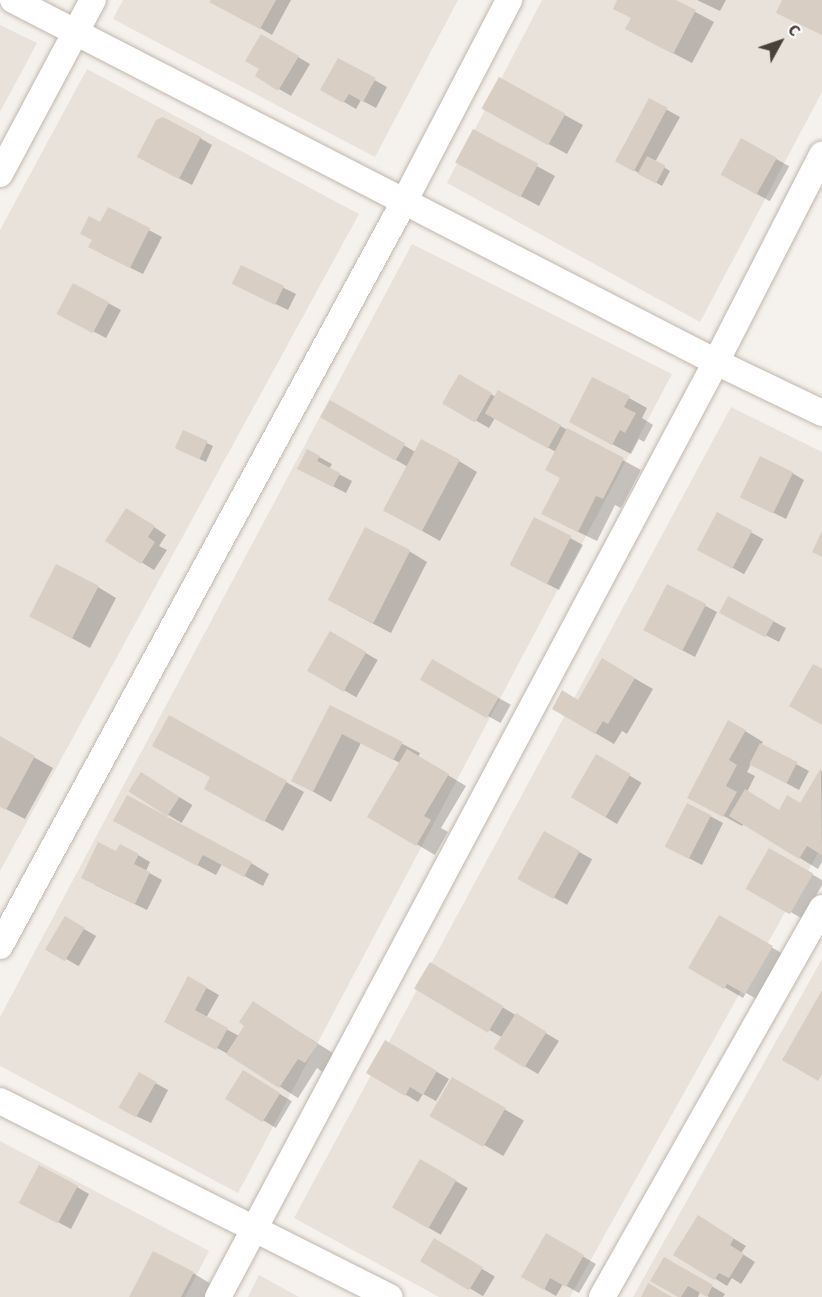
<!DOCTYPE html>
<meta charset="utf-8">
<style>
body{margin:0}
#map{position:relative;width:822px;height:1297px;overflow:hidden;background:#f5f1ec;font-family:"Fira Sans",sans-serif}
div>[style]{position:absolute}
.residential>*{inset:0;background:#e9e2da}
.shadow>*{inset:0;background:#0003;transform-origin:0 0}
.building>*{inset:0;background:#d9cec4;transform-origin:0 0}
.roads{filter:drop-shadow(0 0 2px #c0b7ae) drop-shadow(0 0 2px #c0b7ae)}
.minor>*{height:26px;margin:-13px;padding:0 13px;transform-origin:13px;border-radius:13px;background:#fff}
span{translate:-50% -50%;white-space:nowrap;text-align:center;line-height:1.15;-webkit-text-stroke:5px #fff;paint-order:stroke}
.north{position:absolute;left:750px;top:12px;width:60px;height:60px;-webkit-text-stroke:4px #fff;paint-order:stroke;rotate:50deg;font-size:16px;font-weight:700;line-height:24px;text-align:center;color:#494139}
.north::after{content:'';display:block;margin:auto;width:21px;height:27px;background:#494139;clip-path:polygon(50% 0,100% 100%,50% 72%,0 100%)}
</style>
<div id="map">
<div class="residential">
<div style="clip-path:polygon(123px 0,458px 0,375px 157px,113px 19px)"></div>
<div style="clip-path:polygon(542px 0,822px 0,822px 92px,700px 322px,447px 183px)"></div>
<div style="clip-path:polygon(0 25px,37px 43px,0 112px)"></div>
<div style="clip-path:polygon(87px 69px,359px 214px,0 871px,0 230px)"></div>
<div style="clip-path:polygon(412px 244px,672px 374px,238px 1193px,0 1066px,0 1017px)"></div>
<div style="clip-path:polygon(731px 407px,822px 452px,822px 846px,570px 1297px,439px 1297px,294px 1218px)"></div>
<div style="clip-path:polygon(822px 959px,822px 1297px,633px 1297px)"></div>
<div style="clip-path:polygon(0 1141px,209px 1251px,185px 1297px,0 1297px)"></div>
<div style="clip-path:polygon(259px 1275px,299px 1297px,248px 1297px)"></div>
</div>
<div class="shadow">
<div style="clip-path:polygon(212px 0,291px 0,272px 35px)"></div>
<div style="clip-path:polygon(619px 0,673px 0,714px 22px,692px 63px,646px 39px)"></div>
<div style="clip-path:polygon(697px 0,726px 0,720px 11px)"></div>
<div style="clip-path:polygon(262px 36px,310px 64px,291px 96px,257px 76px,261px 68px)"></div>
<div style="clip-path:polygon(338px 60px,387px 87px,376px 108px,361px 100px,356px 109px,322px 89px)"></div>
<div style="clip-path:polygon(499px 79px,583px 125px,567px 154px,502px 119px)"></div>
<div style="clip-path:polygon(649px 100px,680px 117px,655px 162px,670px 171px,662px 186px,616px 160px)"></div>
<div style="clip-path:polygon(473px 131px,555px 176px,539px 206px,475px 172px)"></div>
<div style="clip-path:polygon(200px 138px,212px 145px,192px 185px,151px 164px)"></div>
<div style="left:742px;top:140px;width:54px;height:40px;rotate:29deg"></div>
<div style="clip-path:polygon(108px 209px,162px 237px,143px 274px,102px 254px,101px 224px)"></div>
<div style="clip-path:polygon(242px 267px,296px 294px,288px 310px,246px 290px)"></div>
<div style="clip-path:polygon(108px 303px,121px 310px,106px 338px,71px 320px)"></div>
<div style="clip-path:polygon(460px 376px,496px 397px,498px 392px,641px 470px,621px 508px,615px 505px,597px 541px,562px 524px,562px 478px,556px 452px,495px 418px,489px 428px,445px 403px)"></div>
<div style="clip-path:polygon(629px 398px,647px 408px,642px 418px,653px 425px,644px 442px,639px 439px,631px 454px,589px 432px)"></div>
<div style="clip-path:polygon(331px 402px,417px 453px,459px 461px,477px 472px,440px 541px,385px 510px,408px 467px,322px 417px)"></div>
<div style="clip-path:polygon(184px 432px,213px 446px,206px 462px,182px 451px)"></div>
<div style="clip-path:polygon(308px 451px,332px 464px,329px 469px,352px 481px,346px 493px,311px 475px)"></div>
<div style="clip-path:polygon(792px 473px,804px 480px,786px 519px,754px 503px)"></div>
<div style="left:718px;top:514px;width:52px;height:40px;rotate:29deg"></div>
<div style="clip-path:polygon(139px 517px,166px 535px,159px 546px,167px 550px,154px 570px,107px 541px)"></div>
<div style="clip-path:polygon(535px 519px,583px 545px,559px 590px,524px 572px)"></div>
<div style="clip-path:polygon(409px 551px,427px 562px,391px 633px,347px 610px)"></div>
<div style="clip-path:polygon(668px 586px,717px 612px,695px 657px,657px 637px)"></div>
<div style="clip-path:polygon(98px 587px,116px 598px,90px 648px,49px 626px)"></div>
<div style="clip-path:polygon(734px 619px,773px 621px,786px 628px,779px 642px)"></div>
<div style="left:331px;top:633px;width:54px;height:43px;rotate:30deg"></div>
<div style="clip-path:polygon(603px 660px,653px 689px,627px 734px,622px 731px,614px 744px,554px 709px,579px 702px)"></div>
<div style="left:432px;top:661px;width:90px;height:21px;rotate:29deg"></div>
<div style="clip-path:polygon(331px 707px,420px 753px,418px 757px,466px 786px,441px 828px,448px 832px,435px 855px,369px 816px,400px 763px,361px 743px,331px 802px,312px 791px)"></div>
<div style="clip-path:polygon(745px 731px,763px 742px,761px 745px,809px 771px,799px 790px,751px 764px,747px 772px,755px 776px,747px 792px,779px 811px,800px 804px,822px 770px,822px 862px,818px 869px,744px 824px,742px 826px,689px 797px)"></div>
<div style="clip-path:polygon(0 738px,53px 768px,25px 819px,0 806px)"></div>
<div style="left:597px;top:756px;width:52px;height:48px;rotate:31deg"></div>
<div style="left:141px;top:774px;width:60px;height:21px;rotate:31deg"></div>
<div style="clip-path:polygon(286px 782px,304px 792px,283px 831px,224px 799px)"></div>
<div style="clip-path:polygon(710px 816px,723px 823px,702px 865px,679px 853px)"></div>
<div style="clip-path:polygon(133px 831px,251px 863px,269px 874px,263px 886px,222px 864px,216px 875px)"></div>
<div style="left:545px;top:833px;width:54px;height:52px;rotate:29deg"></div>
<div style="clip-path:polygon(770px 850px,822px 880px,822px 885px,803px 919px,748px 888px)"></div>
<div style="clip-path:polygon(117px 853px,138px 855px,150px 862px,146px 871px,162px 880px,147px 910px,95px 885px)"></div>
<div style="clip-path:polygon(719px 917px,790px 958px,764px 1003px,746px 993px,743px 998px,690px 967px)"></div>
<div style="left:65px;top:918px;width:36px;height:35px;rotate:30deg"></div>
<div style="clip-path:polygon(430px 964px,559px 1041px,538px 1074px,496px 1049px,503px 1038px,416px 987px)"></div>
<div style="clip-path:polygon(189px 978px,219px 995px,206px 1018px,239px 1036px,271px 1014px,336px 1055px,324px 1073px,317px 1068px,298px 1098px,230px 1055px,166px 1021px)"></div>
<div style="clip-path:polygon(386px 1042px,449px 1079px,436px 1101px,423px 1094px,418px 1102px,368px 1072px)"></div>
<div style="left:243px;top:1072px;width:57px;height:31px;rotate:31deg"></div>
<div style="clip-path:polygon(139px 1074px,168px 1090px,151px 1123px,134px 1115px)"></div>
<div style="left:452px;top:1079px;width:83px;height:41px;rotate:30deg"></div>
<div style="left:421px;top:1161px;width:54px;height:54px;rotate:30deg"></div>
<div style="clip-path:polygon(77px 1187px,89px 1194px,71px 1229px,33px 1209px)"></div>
<div style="clip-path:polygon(710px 1224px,746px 1246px,741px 1253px,755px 1262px,741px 1284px,732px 1278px,727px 1286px,676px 1254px)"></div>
<div style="clip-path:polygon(546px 1235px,596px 1264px,579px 1293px,563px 1284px,556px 1296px,523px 1277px)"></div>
<div style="left:434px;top:1240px;width:71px;height:23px;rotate:31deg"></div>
<div style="clip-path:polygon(665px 1259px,725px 1294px,723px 1297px,709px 1297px,700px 1292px,698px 1297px,681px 1297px)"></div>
<div style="clip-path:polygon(193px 1273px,211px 1284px,205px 1297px,131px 1297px)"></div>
</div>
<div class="building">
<div style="clip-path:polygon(211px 0,276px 0,260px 29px,209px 2px)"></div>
<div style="clip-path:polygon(617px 0,676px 0,696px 10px,673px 54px,625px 29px,631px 18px,613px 9px)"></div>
<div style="clip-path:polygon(782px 0,822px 0,822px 35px,776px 13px)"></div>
<div style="clip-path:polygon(261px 34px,299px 56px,278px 91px,255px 76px,259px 69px,245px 61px)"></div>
<div style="clip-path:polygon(338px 58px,376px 78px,363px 102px,349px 94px,343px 103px,320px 90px)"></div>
<div style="left:499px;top:77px;width:76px;height:36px;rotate:29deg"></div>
<div style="left:649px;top:98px;width:21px;height:72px;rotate:28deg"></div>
<div style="clip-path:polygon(163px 117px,201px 137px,179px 179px,137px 157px,156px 120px)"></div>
<div style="left:473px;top:129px;width:74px;height:38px;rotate:28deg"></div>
<div style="left:741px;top:138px;width:41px;height:42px;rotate:29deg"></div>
<div style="left:647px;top:156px;width:21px;height:20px;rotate:28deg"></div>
<div style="clip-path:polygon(108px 207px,150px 228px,130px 268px,88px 247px,92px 240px,80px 234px,89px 216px,100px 222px)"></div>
<div style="left:241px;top:265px;width:48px;height:21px;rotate:26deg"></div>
<div style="left:73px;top:283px;width:41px;height:35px;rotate:28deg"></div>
<div style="left:459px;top:374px;width:38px;height:34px;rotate:30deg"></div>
<div style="clip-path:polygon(592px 377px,630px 396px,624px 407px,636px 413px,625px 433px,620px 430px,612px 445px,569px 422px)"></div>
<div style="left:498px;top:390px;width:72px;height:27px;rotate:29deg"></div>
<div style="left:330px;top:400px;width:87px;height:20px;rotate:30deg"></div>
<div style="clip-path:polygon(567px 428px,624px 458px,603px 499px,596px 496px,578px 532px,541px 514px,560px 478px,545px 470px)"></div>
<div style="left:183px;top:430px;width:27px;height:20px;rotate:24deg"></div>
<div style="left:421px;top:439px;width:44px;height:81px;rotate:28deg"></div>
<div style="clip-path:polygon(307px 449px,320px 456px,317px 461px,340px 473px,333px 487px,297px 469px)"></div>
<div style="left:760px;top:456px;width:37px;height:46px;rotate:26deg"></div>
<div style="clip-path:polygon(126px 508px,155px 526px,148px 537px,155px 542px,141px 564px,105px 541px)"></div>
<div style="left:717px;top:512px;width:40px;height:43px;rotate:28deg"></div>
<div style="left:534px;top:517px;width:42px;height:54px;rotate:27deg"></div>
<div style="left:365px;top:527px;width:51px;height:82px;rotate:27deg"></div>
<div style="clip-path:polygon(822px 531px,822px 557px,812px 552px)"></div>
<div style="left:56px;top:564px;width:48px;height:59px;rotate:27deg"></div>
<div style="left:667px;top:584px;width:44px;height:52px;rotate:27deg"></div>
<div style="left:728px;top:596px;width:52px;height:19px;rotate:28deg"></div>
<div style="left:330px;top:631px;width:42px;height:46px;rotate:30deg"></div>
<div style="clip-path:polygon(602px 658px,635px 678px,608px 724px,603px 721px,595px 734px,552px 709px,562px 690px,578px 700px)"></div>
<div style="left:432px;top:659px;width:77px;height:24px;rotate:30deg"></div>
<div style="clip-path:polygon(813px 664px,822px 669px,822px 725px,789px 706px)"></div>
<div style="clip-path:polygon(330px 705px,403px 742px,393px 760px,342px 734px,313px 792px,291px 781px)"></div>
<div style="clip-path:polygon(169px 715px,287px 781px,264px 822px,204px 789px,210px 777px,152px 746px)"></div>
<div style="clip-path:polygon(728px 720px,746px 730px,729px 760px,737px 765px,726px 786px,737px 792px,723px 817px,687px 798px)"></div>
<div style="clip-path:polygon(0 736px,35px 756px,6px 810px,0 807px)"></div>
<div style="left:760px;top:743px;width:42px;height:24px;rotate:27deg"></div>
<div style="clip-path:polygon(407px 749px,449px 774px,424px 816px,431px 820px,416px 846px,367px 817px)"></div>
<div style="left:596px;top:754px;width:40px;height:50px;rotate:30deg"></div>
<div style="clip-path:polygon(821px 768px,822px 855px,807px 846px,799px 859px,729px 816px,745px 789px,779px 810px,787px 795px,800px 803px)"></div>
<div style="left:141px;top:772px;width:46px;height:23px;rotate:33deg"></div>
<div style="clip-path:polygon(127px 795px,252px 862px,244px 877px,203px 855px,197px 866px,113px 821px)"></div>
<div style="left:687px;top:803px;width:27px;height:49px;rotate:27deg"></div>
<div style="left:544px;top:831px;width:41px;height:55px;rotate:29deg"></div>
<div style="clip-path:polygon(98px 842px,116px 851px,120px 844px,139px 854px,134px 864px,150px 872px,135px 904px,81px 878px)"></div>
<div style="left:769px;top:848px;width:51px;height:47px;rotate:30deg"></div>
<div style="clip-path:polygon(719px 915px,773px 946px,745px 994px,727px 984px,724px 989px,688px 968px)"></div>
<div style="left:65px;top:916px;width:23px;height:39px;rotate:31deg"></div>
<div style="left:430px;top:962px;width:86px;height:31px;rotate:31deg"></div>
<div style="clip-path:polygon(188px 976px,207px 987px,195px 1010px,228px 1028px,216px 1050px,164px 1022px)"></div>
<div style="clip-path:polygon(822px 990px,822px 1074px,818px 1081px,782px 1060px)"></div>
<div style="clip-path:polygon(253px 1001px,318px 1044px,305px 1063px,298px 1059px,279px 1088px,226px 1054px,244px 1026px,239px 1022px)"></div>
<div style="left:516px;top:1013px;width:36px;height:42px;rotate:32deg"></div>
<div style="clip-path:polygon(385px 1040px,437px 1071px,423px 1095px,410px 1087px,405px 1096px,366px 1073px)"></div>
<div style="left:243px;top:1070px;width:44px;height:34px;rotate:32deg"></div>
<div style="left:139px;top:1072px;width:20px;height:41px;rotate:30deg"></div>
<div style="left:452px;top:1077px;width:62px;height:45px;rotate:30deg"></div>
<div style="left:420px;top:1159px;width:42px;height:56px;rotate:30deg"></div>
<div style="left:39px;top:1165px;width:44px;height:43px;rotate:28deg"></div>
<div style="clip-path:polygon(698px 1215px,734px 1238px,730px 1245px,744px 1254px,729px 1278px,719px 1273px,714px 1280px,673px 1255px)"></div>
<div style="clip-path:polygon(546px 1233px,584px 1255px,566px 1287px,550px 1278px,544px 1290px,521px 1277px)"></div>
<div style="left:434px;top:1238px;width:57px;height:27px;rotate:31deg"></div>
<div style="clip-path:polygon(153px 1251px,194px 1272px,181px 1297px,129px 1297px)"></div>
<div style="clip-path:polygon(664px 1257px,713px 1285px,707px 1297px,688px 1286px,681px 1297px,678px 1297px,650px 1281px)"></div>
<div style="clip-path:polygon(648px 1283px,672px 1297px,641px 1297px)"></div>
</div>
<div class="roads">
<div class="minor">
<div style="left:13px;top:0;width:791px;rotate:27.25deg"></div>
<div style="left:716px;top:362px;width:118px;rotate:25.7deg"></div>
<div style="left:0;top:174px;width:197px;rotate:-61.9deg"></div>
<div style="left:0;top:946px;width:847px;rotate:-61.5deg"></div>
<div style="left:404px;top:202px;width:228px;rotate:-62.5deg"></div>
<div style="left:0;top:1101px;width:436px;rotate:26.7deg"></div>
<div style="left:218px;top:1297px;width:1059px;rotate:-61.96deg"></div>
<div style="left:716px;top:362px;width:233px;rotate:-62.9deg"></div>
<div style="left:602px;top:1297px;width:447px;rotate:-60.5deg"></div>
</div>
</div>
<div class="north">С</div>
</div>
